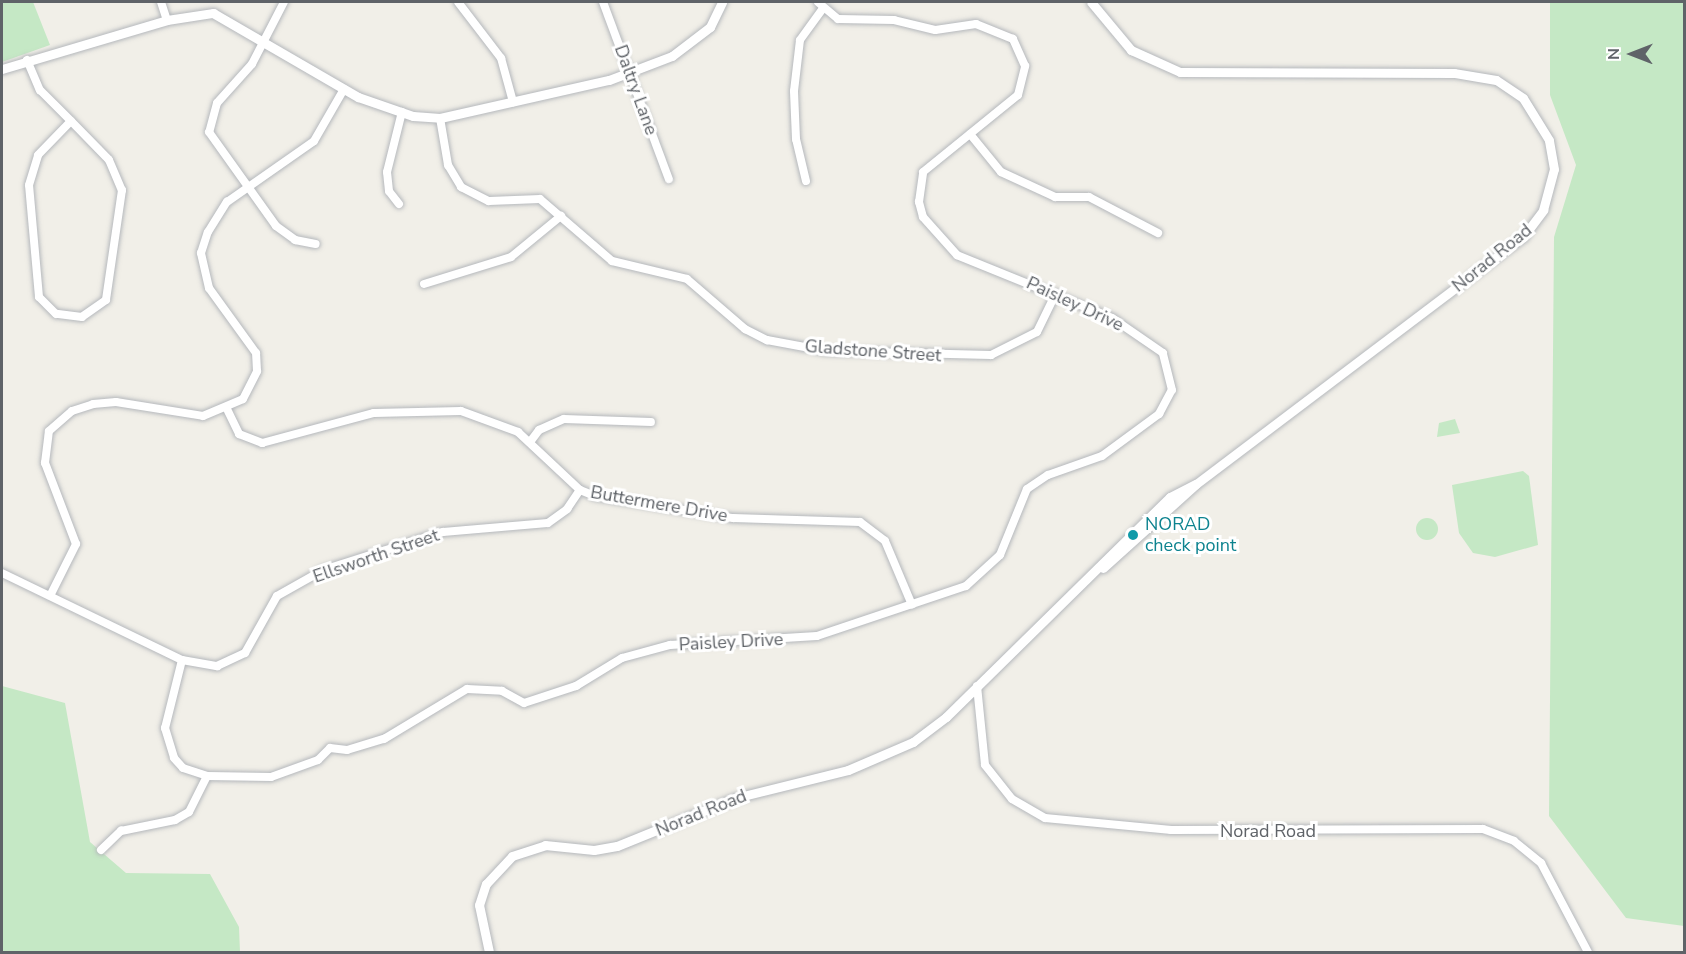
<!DOCTYPE html>
<style>
body{margin:0}
#map{position:relative;width:1686px;height:954px;overflow:hidden;background:#f1efe8;font-family:"Nunito Sans",sans-serif}
div>[style]{position:absolute}
.green>*{inset:0;background:#c5e8c5}
.round{border-radius:50%}
.roads{filter:drop-shadow(0 0 2px #b5b8bc) drop-shadow(0 0 2px #b5b8bc)}
.minor>*{height:8px;margin:-4px;padding:0 4px;transform-origin:4px;border-radius:4px;background:#fff}
.tertiary>*{height:9px;margin:-4.5px;padding:0 4.5px;transform-origin:4.5px;border-radius:4.5px;background:#fff}
.dots>*{width:16px;height:16px;translate:-50% -50%;box-sizing:border-box;border:3px solid #fff;border-radius:50%}
span{translate:-50% -50%;white-space:nowrap;text-align:center;line-height:1.15;-webkit-text-stroke:6px #fff;paint-order:stroke}
.street-label{font-size:18px;color:#5f6368}
.culture-label{font-size:18px;color:#0d838f}
.left{translate:0 -50%;text-align:left}
.frame{position:absolute;inset:0;border:3px solid #5f6368;pointer-events:none}
.north{position:absolute;left:1602px;top:24px;width:60px;height:60px;-webkit-text-stroke:4px #fff;paint-order:stroke;rotate:270deg;font-size:16px;font-weight:700;line-height:24px;text-align:center;color:#5f6368}
.north::after{content:'';display:block;margin:auto;width:21px;height:27px;background:#5f6368;clip-path:polygon(50% 0,100% 100%,50% 72%,0 100%)}
</style>
<div id="map">
<div class="green">
<div style="clip-path:polygon(2px 2px,33px 2px,50px 45px,2px 62px)"></div>
<div style="clip-path:polygon(1550px 2px,1684px 2px,1684px 926px,1626px 918px,1549px 816px,1554px 237px,1576px 165px,1550px 95px)"></div>
<div style="clip-path:polygon(1455px 419px,1460px 433px,1437px 437px,1439px 423px)"></div>
<div style="clip-path:polygon(1523px 471px,1529px 476px,1538px 545px,1495px 557px,1473px 553px,1459px 533px,1452px 485px)"></div>
<div class="round" style="left:1416px;top:518px;width:22px;height:22px"></div>
<div style="clip-path:polygon(2px 686px,65px 703px,90px 842px,126px 873px,210px 874px,239px 927px,240px 952px,2px 952px)"></div>
</div>
<div class="roads">
<div class="minor">
<div style="left:161px;top:2px;width:19px;rotate:72deg"></div>
<div style="left:284px;top:2px;width:70px;rotate:117.3deg"></div>
<div style="left:252px;top:64px;width:52px;rotate:131.9deg"></div>
<div style="left:217px;top:103px;width:30px;rotate:105deg"></div>
<div style="left:209px;top:132px;width:115px;rotate:54.5deg"></div>
<div style="left:276px;top:226px;width:24px;rotate:36deg"></div>
<div style="left:295px;top:240px;width:21px;rotate:11deg"></div>
<div style="left:458px;top:2px;width:71px;rotate:52.5deg"></div>
<div style="left:501px;top:58px;width:46px;rotate:74.7deg"></div>
<div style="left:603px;top:2px;width:189px;rotate:69.6deg"></div>
<div style="left:27px;top:60px;width:33px;rotate:67deg"></div>
<div style="left:40px;top:90px;width:44px;rotate:45deg"></div>
<div style="left:71px;top:121px;width:54px;rotate:45.7deg"></div>
<div style="left:109px;top:160px;width:33px;rotate:67deg"></div>
<div style="left:122px;top:190px;width:111px;rotate:98.3deg"></div>
<div style="left:106px;top:300px;width:29px;rotate:145deg"></div>
<div style="left:82px;top:317px;width:26px;rotate:-173deg"></div>
<div style="left:56px;top:314px;width:24px;rotate:-135deg"></div>
<div style="left:39px;top:297px;width:112px;rotate:-95.1deg"></div>
<div style="left:29px;top:185px;width:31px;rotate:-73deg"></div>
<div style="left:38px;top:155px;width:47px;rotate:-45.9deg"></div>
<div style="left:440px;top:118px;width:48px;rotate:80.3deg"></div>
<div style="left:448px;top:165px;width:26px;rotate:59deg"></div>
<div style="left:461px;top:187px;width:31px;rotate:27deg"></div>
<div style="left:489px;top:201px;width:51px;rotate:-2.2deg"></div>
<div style="left:540px;top:199px;width:95px;rotate:40.7deg"></div>
<div style="left:612px;top:261px;width:77px;rotate:13.5deg"></div>
<div style="left:687px;top:279px;width:77px;rotate:40.8deg"></div>
<div style="left:745px;top:329px;width:25px;rotate:27deg"></div>
<div style="left:767px;top:340px;width:60px;rotate:10.6deg"></div>
<div style="left:826px;top:351px;width:165px;rotate:1.4deg"></div>
<div style="left:991px;top:355px;width:51px;rotate:-26.6deg"></div>
<div style="left:1037px;top:332px;width:43px;rotate:-64deg"></div>
<div style="left:970px;top:134px;width:49px;rotate:50.8deg"></div>
<div style="left:1001px;top:172px;width:60px;rotate:24.8deg"></div>
<div style="left:1055px;top:197px;width:34px"></div>
<div style="left:1089px;top:197px;width:78px;rotate:27.6deg"></div>
<div style="left:806px;top:181px;width:43px;rotate:-103.4deg"></div>
<div style="left:796px;top:139px;width:48px;rotate:-92.4deg"></div>
<div style="left:794px;top:91px;width:51px;rotate:-83.3deg"></div>
<div style="left:800px;top:40px;width:39px;rotate:-54deg"></div>
<div style="left:399px;top:204px;width:16px;rotate:-128deg"></div>
<div style="left:389px;top:191px;width:19px;rotate:-96deg"></div>
<div style="left:387px;top:172px;width:62px;rotate:-76deg"></div>
<div style="left:424px;top:284px;width:91px;rotate:-17.2deg"></div>
<div style="left:511px;top:257px;width:65px;rotate:-39.4deg"></div>
<div style="left:227px;top:409px;width:28px;rotate:64deg"></div>
<div style="left:239px;top:434px;width:25px;rotate:21deg"></div>
<div style="left:262px;top:443px;width:116px;rotate:-15deg"></div>
<div style="left:374px;top:413px;width:87px;rotate:-1.3deg"></div>
<div style="left:461px;top:411px;width:61px;rotate:20.2deg"></div>
<div style="left:518px;top:432px;width:85px;rotate:43.1deg"></div>
<div style="left:580px;top:490px;width:16px;rotate:22deg"></div>
<div style="left:595px;top:496px;width:140px;rotate:9.1deg"></div>
<div style="left:733px;top:518px;width:127px;rotate:1.8deg"></div>
<div style="left:860px;top:522px;width:31px;rotate:37deg"></div>
<div style="left:885px;top:541px;width:69px;rotate:67.1deg"></div>
<div style="left:530px;top:442px;width:15px;rotate:-53deg"></div>
<div style="left:539px;top:430px;width:27px;rotate:-24deg"></div>
<div style="left:564px;top:419px;width:87px;rotate:2deg"></div>
<div style="left:2px;top:573px;width:200px;rotate:25.8deg"></div>
<div style="left:182px;top:660px;width:36px;rotate:10deg"></div>
<div style="left:217px;top:666px;width:31px;rotate:-25deg"></div>
<div style="left:245px;top:653px;width:65px;rotate:-60.7deg"></div>
<div style="left:277px;top:596px;width:53px;rotate:-29.5deg"></div>
<div style="left:323px;top:570px;width:126px;rotate:-17.6deg"></div>
<div style="left:443px;top:532px;width:105px;rotate:-4.9deg"></div>
<div style="left:548px;top:523px;width:24px;rotate:-36deg"></div>
<div style="left:567px;top:509px;width:23px;rotate:-56deg"></div>
<div style="left:51px;top:594px;width:56px;rotate:-63.4deg"></div>
<div style="left:76px;top:544px;width:87px;rotate:-110.9deg"></div>
<div style="left:45px;top:463px;width:32px;rotate:-83deg"></div>
<div style="left:49px;top:431px;width:30px;rotate:-41deg"></div>
<div style="left:72px;top:411px;width:22px;rotate:-18deg"></div>
<div style="left:93px;top:404px;width:23px;rotate:-5deg"></div>
<div style="left:116px;top:402px;width:88px;rotate:9.1deg"></div>
<div style="left:203px;top:416px;width:43px;rotate:-23deg"></div>
<div style="left:243px;top:399px;width:31px;rotate:-63deg"></div>
<div style="left:257px;top:371px;width:18px;rotate:-93deg"></div>
<div style="left:256px;top:353px;width:80px;rotate:-125.9deg"></div>
<div style="left:209px;top:288px;width:36px;rotate:-103deg"></div>
<div style="left:201px;top:253px;width:22px;rotate:-72deg"></div>
<div style="left:208px;top:232px;width:36px;rotate:-58deg"></div>
<div style="left:227px;top:202px;width:106px;rotate:-35deg"></div>
<div style="left:314px;top:141px;width:60px;rotate:-60deg"></div>
<div style="left:182px;top:660px;width:70px;rotate:104deg"></div>
<div style="left:165px;top:728px;width:31px;rotate:73deg"></div>
<div style="left:174px;top:758px;width:13px;rotate:48deg"></div>
<div style="left:183px;top:768px;width:25px;rotate:18deg"></div>
<div style="left:207px;top:776px;width:64px;rotate:0.9deg"></div>
<div style="left:271px;top:777px;width:50px;rotate:-19.9deg"></div>
<div style="left:318px;top:760px;width:17px;rotate:-45deg"></div>
<div style="left:330px;top:748px;width:17px;rotate:7deg"></div>
<div style="left:347px;top:750px;width:39px;rotate:-17deg"></div>
<div style="left:384px;top:739px;width:97px;rotate:-31.1deg"></div>
<div style="left:467px;top:689px;width:35px;rotate:3deg"></div>
<div style="left:502px;top:691px;width:25px;rotate:29deg"></div>
<div style="left:524px;top:703px;width:55px;rotate:-18.1deg"></div>
<div style="left:576px;top:686px;width:54px;rotate:-31.3deg"></div>
<div style="left:622px;top:658px;width:50px;rotate:-15.2deg"></div>
<div style="left:670px;top:645px;width:147px;rotate:-3.5deg"></div>
<div style="left:817px;top:636px;width:157px;rotate:-18.6deg"></div>
<div style="left:966px;top:586px;width:46px;rotate:-42.4deg"></div>
<div style="left:1000px;top:555px;width:71px;rotate:-67.8deg"></div>
<div style="left:1027px;top:489px;width:25px;rotate:-34deg"></div>
<div style="left:1048px;top:475px;width:57px;rotate:-19.4deg"></div>
<div style="left:1102px;top:456px;width:71px;rotate:-36.4deg"></div>
<div style="left:1159px;top:414px;width:27px;rotate:-62deg"></div>
<div style="left:1172px;top:390px;width:38px;rotate:-104deg"></div>
<div style="left:1163px;top:353px;width:62px;rotate:-145.5deg"></div>
<div style="left:1112px;top:318px;width:167px;rotate:-157.9deg"></div>
<div style="left:957px;top:255px;width:51px;rotate:-131.8deg"></div>
<div style="left:923px;top:217px;width:16px;rotate:-105deg"></div>
<div style="left:919px;top:202px;width:30px;rotate:-82deg"></div>
<div style="left:923px;top:172px;width:122px;rotate:-39deg"></div>
<div style="left:1018px;top:95px;width:30px;rotate:-76deg"></div>
<div style="left:1025px;top:66px;width:30px;rotate:-114deg"></div>
<div style="left:1013px;top:39px;width:40px;rotate:-158deg"></div>
<div style="left:976px;top:24px;width:41px;rotate:171.7deg"></div>
<div style="left:935px;top:30px;width:42px;rotate:-166.3deg"></div>
<div style="left:894px;top:20px;width:56px;rotate:-179deg"></div>
<div style="left:838px;top:19px;width:26px;rotate:-140deg"></div>
<div style="left:977px;top:686px;width:79px;rotate:84.2deg"></div>
<div style="left:985px;top:765px;width:43px;rotate:51.5deg"></div>
<div style="left:1012px;top:799px;width:38px;rotate:30deg"></div>
<div style="left:1045px;top:818px;width:127px;rotate:5.4deg"></div>
<div style="left:1171px;top:830px;width:312px;rotate:-0.2deg"></div>
<div style="left:1483px;top:829px;width:33px;rotate:21deg"></div>
<div style="left:1514px;top:841px;width:35px;rotate:39deg"></div>
<div style="left:1541px;top:863px;width:101px;rotate:62.2deg"></div>
<div style="left:101px;top:850px;width:28px;rotate:-44deg"></div>
<div style="left:121px;top:831px;width:55px;rotate:-11.5deg"></div>
<div style="left:175px;top:820px;width:16px;rotate:-30deg"></div>
<div style="left:189px;top:812px;width:40px;rotate:-63.4deg"></div>
</div>
<div class="tertiary">
<div style="left:2px;top:69px;width:172px;rotate:-16.5deg"></div>
<div style="left:167px;top:20px;width:47px;rotate:-8.7deg"></div>
<div style="left:213px;top:13px;width:168px;rotate:30.1deg"></div>
<div style="left:358px;top:97px;width:58px;rotate:19.1deg"></div>
<div style="left:413px;top:116px;width:27px;rotate:4deg"></div>
<div style="left:440px;top:118px;width:173px;rotate:-12.7deg"></div>
<div style="left:609px;top:80px;width:67px;rotate:-20.9deg"></div>
<div style="left:672px;top:56px;width:48px;rotate:-37.3deg"></div>
<div style="left:710px;top:27px;width:28px;rotate:-64deg"></div>
<div style="left:1103px;top:568px;width:124px;rotate:-42.1deg"></div>
<div style="left:489px;top:952px;width:48px;rotate:-102deg"></div>
<div style="left:479px;top:905px;width:22px;rotate:-72deg"></div>
<div style="left:486px;top:884px;width:38px;rotate:-47deg"></div>
<div style="left:512px;top:856px;width:35px;rotate:-18deg"></div>
<div style="left:545px;top:845px;width:49px;rotate:5.8deg"></div>
<div style="left:594px;top:850px;width:23px;rotate:-10deg"></div>
<div style="left:617px;top:846px;width:127px;rotate:-22.1deg"></div>
<div style="left:735px;top:798px;width:116px;rotate:-13.9deg"></div>
<div style="left:848px;top:770px;width:71px;rotate:-23.3deg"></div>
<div style="left:913px;top:742px;width:41px;rotate:-37.1deg"></div>
<div style="left:946px;top:717px;width:314px;rotate:-44.5deg"></div>
<div style="left:1170px;top:497px;width:29px;rotate:-27deg"></div>
<div style="left:1196px;top:484px;width:410px;rotate:-37.1deg"></div>
<div style="left:1523px;top:237px;width:34px;rotate:-53deg"></div>
<div style="left:1543px;top:210px;width:42px;rotate:-75deg"></div>
<div style="left:1554px;top:169px;width:29px;rotate:-100deg"></div>
<div style="left:1549px;top:140px;width:49px;rotate:-121.8deg"></div>
<div style="left:1523px;top:98px;width:32px;rotate:-146deg"></div>
<div style="left:1496px;top:80px;width:43px;rotate:-170.5deg"></div>
<div style="left:1454px;top:73px;width:274px;rotate:-179.8deg"></div>
<div style="left:1180px;top:72px;width:54px;rotate:-155.8deg"></div>
<div style="left:1131px;top:50px;width:62px;rotate:-129.8deg"></div>
</div>
</div>
<div class="dots">
<div style="left:1133px;top:535px;background:#0f9aa8"></div>
</div>
<div class="street-label">
<span style="left:636px;top:90px;rotate:70deg">Daltry Lane</span>
<span style="left:1492px;top:258px;rotate:-39deg">Norad Road</span>
<span style="left:1075px;top:304px;rotate:25deg">Paisley Drive</span>
<span style="left:873px;top:351px;rotate:4deg">Gladstone Street</span>
<span style="left:659px;top:504px;rotate:10deg">Buttermere Drive</span>
<span style="left:376px;top:556px;rotate:-19deg">Ellsworth Street</span>
<span style="left:731px;top:642px;rotate:-3deg">Paisley Drive</span>
<span style="left:701px;top:813px;rotate:-22deg">Norad Road</span>
<span style="left:1268px;top:831px">Norad Road</span>
</div>
<div class="culture-label">
<span class="left" style="left:1145px;top:535px">NORAD<br>check point</span>
</div>
<div class="frame"></div>
<div class="north">N</div>
</div>
